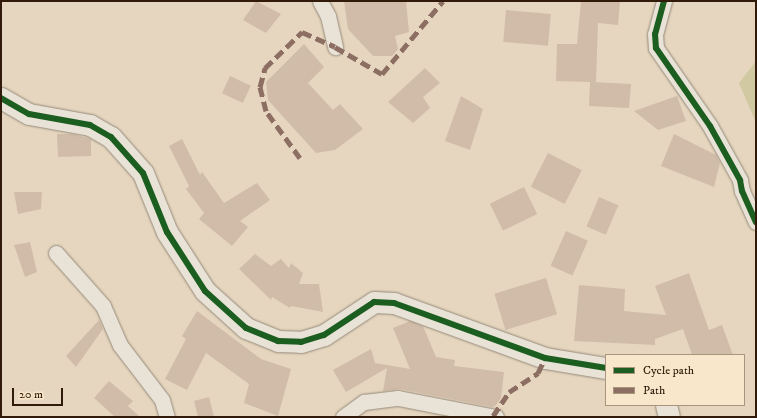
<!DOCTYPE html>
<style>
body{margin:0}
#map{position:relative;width:757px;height:418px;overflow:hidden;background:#e6d6bf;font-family:"IM FELL DW Pica",serif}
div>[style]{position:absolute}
.green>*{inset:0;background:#d1c9a1}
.building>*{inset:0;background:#d1bca9;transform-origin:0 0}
.roads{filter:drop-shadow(0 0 1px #958a7b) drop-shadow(0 0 1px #958a7b)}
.street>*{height:15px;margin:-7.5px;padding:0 7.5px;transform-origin:7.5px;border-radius:7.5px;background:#e9e2d6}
.secondary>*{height:21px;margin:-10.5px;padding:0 10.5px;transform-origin:10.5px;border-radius:10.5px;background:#e9e2d6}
.quiet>*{height:5px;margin-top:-2.5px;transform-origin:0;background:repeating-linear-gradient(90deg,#8d6e63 0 10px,transparent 0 15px)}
.cycleway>*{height:6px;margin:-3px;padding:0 3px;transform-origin:3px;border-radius:3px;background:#1b5e20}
span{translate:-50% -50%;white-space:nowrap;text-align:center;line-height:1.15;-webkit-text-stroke:3px #f9e7cb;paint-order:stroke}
.frame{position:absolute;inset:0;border:2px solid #321a0a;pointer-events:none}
.legend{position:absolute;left:605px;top:354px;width:140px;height:52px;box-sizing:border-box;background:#f9e7cb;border:1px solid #a9957e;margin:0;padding:5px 7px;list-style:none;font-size:12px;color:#321a0a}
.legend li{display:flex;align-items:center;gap:8px;height:20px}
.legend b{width:20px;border:1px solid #a9957e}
.scale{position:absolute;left:12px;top:388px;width:51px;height:18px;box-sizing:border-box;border:2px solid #321a0a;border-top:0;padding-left:5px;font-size:12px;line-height:14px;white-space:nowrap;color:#321a0a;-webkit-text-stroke:3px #f9e7cb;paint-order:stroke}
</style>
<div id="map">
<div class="green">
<div style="clip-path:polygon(756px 61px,756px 123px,739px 83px)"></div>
</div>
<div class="building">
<div style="clip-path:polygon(256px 1px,281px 14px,266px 33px,243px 20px)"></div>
<div style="clip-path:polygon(344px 1px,406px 1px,409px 32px,395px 36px,398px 49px,392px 56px,373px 56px,348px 29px)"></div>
<div style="clip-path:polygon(581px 1px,620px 1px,618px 25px,598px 23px,596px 82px,593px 82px,631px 84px,629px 108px,589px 106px,590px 82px,556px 81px,557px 44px,577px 44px)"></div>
<div style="left:506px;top:10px;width:45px;height:32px;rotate:5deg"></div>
<div style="clip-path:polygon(304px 44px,324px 67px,308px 83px,333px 110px,340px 104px,363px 129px,335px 150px,316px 153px,268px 100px,266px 82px)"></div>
<div style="clip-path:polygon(425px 68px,440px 83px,423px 97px,430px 108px,413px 123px,388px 102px)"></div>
<div style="left:230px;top:76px;width:23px;height:19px;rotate:25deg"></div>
<div style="clip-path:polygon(461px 96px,483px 109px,470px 150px,445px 141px)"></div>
<div style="clip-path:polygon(677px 96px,686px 121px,658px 130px,634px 111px)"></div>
<div style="clip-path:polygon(57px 134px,72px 134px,91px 139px,91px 156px,58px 157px)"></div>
<div style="clip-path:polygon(674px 134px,716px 155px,720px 163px,714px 187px,661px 166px)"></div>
<div style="clip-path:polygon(182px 139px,200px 175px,202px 172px,224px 203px,257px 183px,270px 200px,240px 221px,248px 227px,232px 246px,199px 219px,204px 213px,186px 189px,189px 186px,169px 146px)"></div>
<div style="left:548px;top:153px;width:38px;height:38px;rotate:27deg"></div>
<div style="left:524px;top:187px;width:30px;height:38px;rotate:64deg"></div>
<div style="clip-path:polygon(14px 192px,42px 192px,41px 209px,18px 214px)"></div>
<div style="left:599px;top:197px;width:21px;height:32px;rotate:23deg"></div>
<div style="left:566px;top:231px;width:24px;height:38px;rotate:24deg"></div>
<div style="clip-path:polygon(30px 242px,37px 272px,25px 277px,14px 245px)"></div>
<div style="clip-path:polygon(255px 254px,271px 266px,281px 259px,289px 268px,291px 263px,303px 273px,299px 284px,319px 284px,323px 312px,291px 306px,290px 308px,272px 297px,271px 300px,239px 269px)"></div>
<div style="clip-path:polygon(689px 273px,709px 330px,722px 325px,733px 355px,692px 355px,683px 329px,655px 339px,655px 345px,574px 341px,579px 285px,625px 289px,624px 311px,666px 315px,655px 286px)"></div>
<div style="left:546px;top:278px;width:38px;height:54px;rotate:73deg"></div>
<div style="clip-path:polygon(197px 311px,261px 359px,291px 369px,278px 416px,244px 403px,249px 384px,206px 353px,187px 390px,165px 379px,186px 339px,182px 336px)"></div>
<div style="clip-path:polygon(99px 320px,103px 329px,76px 367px,66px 356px)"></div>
<div style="clip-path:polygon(410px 321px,423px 326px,436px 357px,455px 360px,454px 366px,504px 372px,501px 398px,496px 405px,493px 407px,400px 389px,383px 391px,387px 368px,346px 392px,333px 370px,371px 349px,375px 363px,410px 369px,393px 328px)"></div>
<div style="clip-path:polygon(109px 381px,133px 401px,128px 406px,140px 417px,115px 417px,94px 398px)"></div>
<div style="clip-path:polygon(209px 397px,214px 417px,198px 417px,194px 401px)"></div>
</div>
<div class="roads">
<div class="street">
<div style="left:320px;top:1px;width:17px;rotate:62deg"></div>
<div style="left:328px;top:16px;width:32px;rotate:77deg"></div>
<div style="left:664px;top:1px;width:34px;rotate:105deg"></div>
<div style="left:655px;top:34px;width:14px;rotate:86deg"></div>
<div style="left:656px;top:48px;width:95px;rotate:55.3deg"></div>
<div style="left:710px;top:126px;width:62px;rotate:60.9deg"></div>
<div style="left:740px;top:180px;width:11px;rotate:80deg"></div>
<div style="left:742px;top:191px;width:34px;rotate:66deg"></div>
<div style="left:56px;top:253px;width:71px;rotate:48.4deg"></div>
<div style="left:103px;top:306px;width:43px;rotate:66.4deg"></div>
<div style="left:120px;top:345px;width:69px;rotate:52.6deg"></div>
<div style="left:162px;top:400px;width:18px;rotate:74deg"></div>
<div style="left:343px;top:417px;width:26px;rotate:-36deg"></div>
<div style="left:364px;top:402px;width:34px;rotate:-7deg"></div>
<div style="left:398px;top:398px;width:100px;rotate:11deg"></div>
</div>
<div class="secondary">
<div style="left:1px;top:98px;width:32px;rotate:30deg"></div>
<div style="left:29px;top:114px;width:62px;rotate:10.2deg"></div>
<div style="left:90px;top:125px;width:24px;rotate:30deg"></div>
<div style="left:111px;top:137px;width:48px;rotate:48.4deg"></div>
<div style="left:143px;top:173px;width:64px;rotate:67.9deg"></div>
<div style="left:167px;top:232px;width:70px;rotate:57.2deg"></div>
<div style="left:205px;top:291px;width:55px;rotate:42.1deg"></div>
<div style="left:246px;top:328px;width:35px;rotate:22deg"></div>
<div style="left:278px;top:341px;width:23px;rotate:2deg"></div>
<div style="left:301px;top:342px;width:24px;rotate:-17deg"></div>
<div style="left:324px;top:335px;width:60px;rotate:-33.4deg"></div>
<div style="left:374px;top:302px;width:20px;rotate:3deg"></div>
<div style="left:394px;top:303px;width:161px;rotate:20deg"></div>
<div style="left:545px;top:358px;width:62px;rotate:9.3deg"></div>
<div style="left:666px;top:405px;width:12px;rotate:76deg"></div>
</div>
</div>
<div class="quiet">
<div style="left:300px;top:158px;width:58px;rotate:-125.9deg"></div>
<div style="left:266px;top:111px;width:25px;rotate:-104deg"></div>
<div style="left:260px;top:87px;width:20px;rotate:-75deg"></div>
<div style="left:265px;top:68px;width:52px;rotate:-44.2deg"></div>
<div style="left:302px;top:32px;width:36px;rotate:24deg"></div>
<div style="left:335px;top:47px;width:54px;rotate:29.9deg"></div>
<div style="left:382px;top:74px;width:95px;rotate:-50.1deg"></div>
<div style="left:493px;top:416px;width:29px;rotate:-56deg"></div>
<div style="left:509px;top:392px;width:35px;rotate:-33deg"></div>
<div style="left:538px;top:373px;width:17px;rotate:-65deg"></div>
</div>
<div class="cycleway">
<div style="left:664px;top:1px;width:34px;rotate:105deg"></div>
<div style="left:655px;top:34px;width:14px;rotate:86deg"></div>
<div style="left:656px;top:48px;width:95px;rotate:55.3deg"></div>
<div style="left:710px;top:126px;width:62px;rotate:60.9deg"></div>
<div style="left:740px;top:180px;width:11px;rotate:80deg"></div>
<div style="left:742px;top:191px;width:34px;rotate:66deg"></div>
<div style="left:1px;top:98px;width:32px;rotate:30deg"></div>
<div style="left:29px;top:114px;width:62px;rotate:10.2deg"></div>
<div style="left:90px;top:125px;width:24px;rotate:30deg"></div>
<div style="left:111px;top:137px;width:48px;rotate:48.4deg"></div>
<div style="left:143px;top:173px;width:64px;rotate:67.9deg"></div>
<div style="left:167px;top:232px;width:70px;rotate:57.2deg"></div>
<div style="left:205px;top:291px;width:55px;rotate:42.1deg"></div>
<div style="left:246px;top:328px;width:35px;rotate:22deg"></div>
<div style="left:278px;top:341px;width:23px;rotate:2deg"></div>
<div style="left:301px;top:342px;width:24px;rotate:-17deg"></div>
<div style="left:324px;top:335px;width:60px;rotate:-33.4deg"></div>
<div style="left:374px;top:302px;width:20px;rotate:3deg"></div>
<div style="left:394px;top:303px;width:161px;rotate:20deg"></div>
<div style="left:545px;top:358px;width:62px;rotate:9.3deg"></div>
</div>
<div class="frame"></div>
<ul class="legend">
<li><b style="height:5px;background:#1b5e20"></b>Cycle path</li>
<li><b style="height:5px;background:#8d6e63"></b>Path</li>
</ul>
<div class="scale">20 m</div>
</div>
